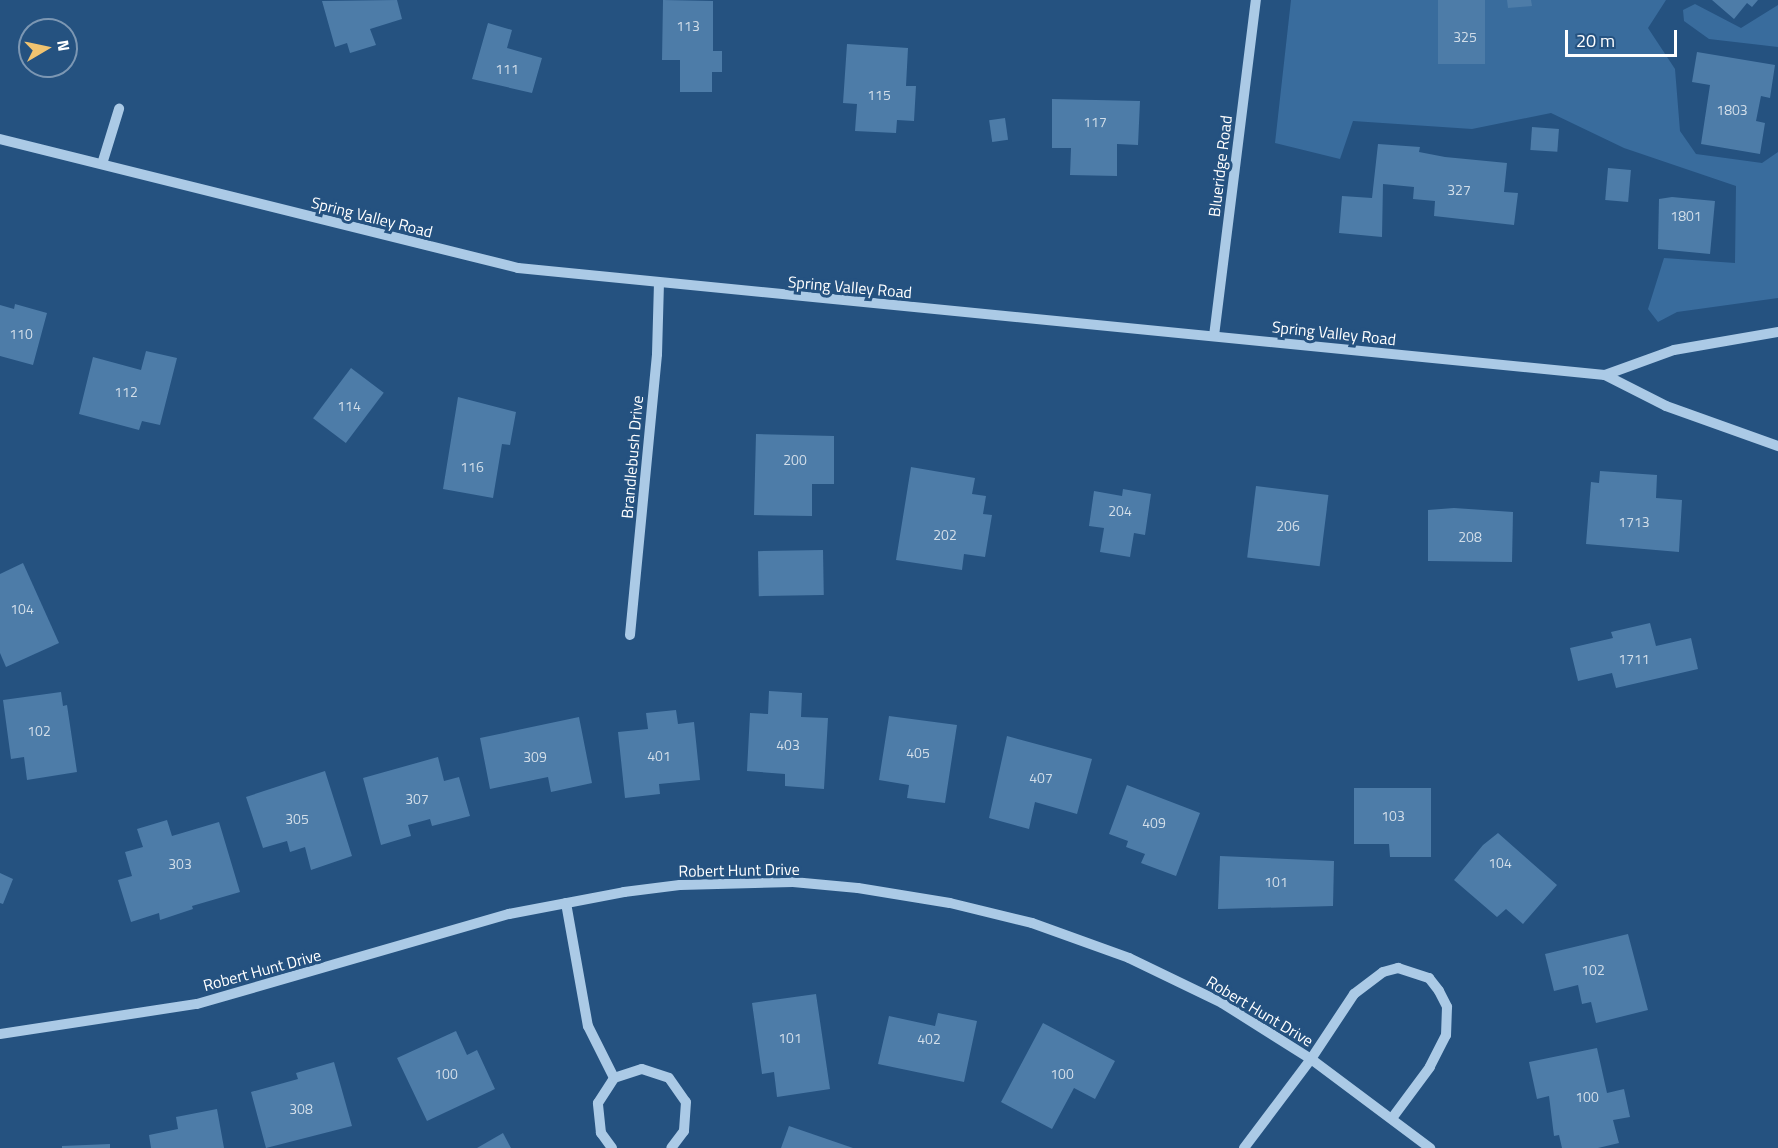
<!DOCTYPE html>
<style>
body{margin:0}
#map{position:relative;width:1778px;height:1148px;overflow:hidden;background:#255280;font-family:"Titillium Web",sans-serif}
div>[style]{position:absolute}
.green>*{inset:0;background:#396c9d}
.building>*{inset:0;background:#4d7ca8;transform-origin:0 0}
.minor>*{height:10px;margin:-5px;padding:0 5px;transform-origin:5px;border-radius:5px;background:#abcae6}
span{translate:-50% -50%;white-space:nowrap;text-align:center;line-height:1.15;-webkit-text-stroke:6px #255280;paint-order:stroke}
.number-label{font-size:14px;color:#d2dee9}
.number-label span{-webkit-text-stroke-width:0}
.street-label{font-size:16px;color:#fff}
.north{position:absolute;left:18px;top:18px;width:60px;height:60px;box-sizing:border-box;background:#255280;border:2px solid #7c97b3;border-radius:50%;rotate:81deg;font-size:16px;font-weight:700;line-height:24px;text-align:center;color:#fff}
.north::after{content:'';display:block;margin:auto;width:21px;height:27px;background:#f0c370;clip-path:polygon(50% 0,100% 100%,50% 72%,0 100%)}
.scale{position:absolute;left:1565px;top:30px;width:112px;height:27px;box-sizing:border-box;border:3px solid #fff;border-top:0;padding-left:8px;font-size:18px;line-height:21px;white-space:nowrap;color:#fff;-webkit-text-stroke:4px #255280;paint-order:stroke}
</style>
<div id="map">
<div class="green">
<div style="clip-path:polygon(1291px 0,1666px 0,1648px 28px,1675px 69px,1680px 131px,1696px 154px,1762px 163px,1778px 152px,1778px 298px,1677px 312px,1658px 322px,1648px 309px,1664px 258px,1735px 263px,1736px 186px,1624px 148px,1551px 113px,1472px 129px,1353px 121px,1340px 159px,1275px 143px)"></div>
<div style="clip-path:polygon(1695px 4px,1741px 28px,1778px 5px,1778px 47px,1709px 39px,1684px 21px,1683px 10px)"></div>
</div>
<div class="building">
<div style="clip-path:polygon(397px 0,402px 19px,370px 29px,376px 45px,350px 53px,347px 43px,335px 47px,322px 1px)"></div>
<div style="clip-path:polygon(663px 0,713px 1px,713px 51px,722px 51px,722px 72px,712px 72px,712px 92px,680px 92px,680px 60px,662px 60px)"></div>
<div style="left:1438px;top:0;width:47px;height:64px"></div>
<div style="clip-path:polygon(1507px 0,1531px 0,1532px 6px,1508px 8px)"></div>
<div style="clip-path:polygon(1712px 0,1758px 0,1752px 7px,1747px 3px,1734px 19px)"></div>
<div style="clip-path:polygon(488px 23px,512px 30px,507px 48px,542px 58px,532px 93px,472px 79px)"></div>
<div style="clip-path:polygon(847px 44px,908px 48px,906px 86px,916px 86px,914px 121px,897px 120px,896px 133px,855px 131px,857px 104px,843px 103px)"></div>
<div style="clip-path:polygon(1697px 52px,1775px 65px,1770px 98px,1761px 96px,1756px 121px,1765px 123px,1760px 154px,1701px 144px,1710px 85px,1692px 82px)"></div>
<div style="clip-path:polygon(1052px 99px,1140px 101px,1138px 145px,1117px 144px,1117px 176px,1070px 175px,1071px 148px,1052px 148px)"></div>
<div style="left:1005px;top:118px;width:22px;height:16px;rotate:82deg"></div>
<div style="left:1532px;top:127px;width:27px;height:23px;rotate:4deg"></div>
<div style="clip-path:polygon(1378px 144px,1420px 147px,1419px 152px,1445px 157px,1507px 163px,1504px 192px,1518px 193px,1514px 225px,1434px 216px,1435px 201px,1413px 199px,1414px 187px,1383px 184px,1382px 237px,1339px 233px,1342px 196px,1372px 198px)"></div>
<div style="left:1608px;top:168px;width:23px;height:32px;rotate:5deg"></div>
<div style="clip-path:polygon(1672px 197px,1715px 201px,1710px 254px,1658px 249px,1659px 199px)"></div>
<div style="clip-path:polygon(15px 304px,47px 313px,33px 365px,0 356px,0 305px,14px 309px)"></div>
<div style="clip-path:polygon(146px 351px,177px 358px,160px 425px,142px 421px,139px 430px,79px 414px,93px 357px,141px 370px)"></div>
<div style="left:351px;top:368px;width:41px;height:63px;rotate:37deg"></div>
<div style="clip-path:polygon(458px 397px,516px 412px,510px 445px,502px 444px,493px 498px,443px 489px)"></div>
<div style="clip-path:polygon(756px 434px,834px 436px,834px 484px,812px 484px,812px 516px,754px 515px)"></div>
<div style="clip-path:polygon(911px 467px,975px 478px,972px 494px,986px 496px,983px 514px,992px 515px,985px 557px,964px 554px,962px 570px,896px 560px)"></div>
<div style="clip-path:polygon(1600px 471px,1657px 475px,1656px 498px,1682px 500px,1679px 552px,1586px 544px,1591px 482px,1599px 483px)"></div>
<div style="left:1256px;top:486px;width:73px;height:72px;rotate:7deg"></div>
<div style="clip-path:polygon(1123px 489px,1151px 494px,1145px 535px,1134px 533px,1130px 557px,1100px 552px,1104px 528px,1089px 526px,1094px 491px,1122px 496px)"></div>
<div style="clip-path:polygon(1454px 508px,1513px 512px,1512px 562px,1428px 561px,1428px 510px)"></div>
<div style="left:823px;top:550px;width:45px;height:65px;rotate:89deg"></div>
<div style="clip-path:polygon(23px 563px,59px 643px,6px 667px,0 653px,0 574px)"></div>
<div style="clip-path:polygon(1650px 623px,1656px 646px,1691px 638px,1698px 669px,1616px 688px,1612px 673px,1578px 681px,1570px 648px,1613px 638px,1611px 632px)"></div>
<div style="clip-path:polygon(769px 691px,802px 693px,801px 717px,828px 718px,824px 789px,785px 786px,785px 774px,747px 771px,750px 713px,768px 714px)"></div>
<div style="clip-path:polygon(61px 692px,63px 706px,67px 705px,77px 772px,27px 780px,24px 757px,11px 759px,3px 700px)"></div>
<div style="clip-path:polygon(676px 710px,678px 724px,694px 722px,700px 780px,659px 784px,660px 794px,625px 798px,618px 732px,648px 729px,646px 713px)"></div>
<div style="clip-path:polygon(889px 716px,957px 725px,945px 803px,907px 798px,909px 785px,879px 780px)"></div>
<div style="clip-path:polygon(579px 717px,592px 783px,551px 792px,548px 777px,490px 789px,480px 738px)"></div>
<div style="clip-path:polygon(1007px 736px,1092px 759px,1077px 814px,1035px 802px,1029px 829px,989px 818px)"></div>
<div style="clip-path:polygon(438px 757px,444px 781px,459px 777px,470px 816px,432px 826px,430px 819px,408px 825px,411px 836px,381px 845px,363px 778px)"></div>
<div style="clip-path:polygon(325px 771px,352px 856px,311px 870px,305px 847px,290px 852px,287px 841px,263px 848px,246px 797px)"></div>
<div style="clip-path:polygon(1127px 785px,1200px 813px,1176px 876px,1141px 863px,1145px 854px,1126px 847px,1128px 841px,1109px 834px)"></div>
<div style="clip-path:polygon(1354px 788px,1431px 788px,1431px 857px,1390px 857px,1389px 844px,1354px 844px)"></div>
<div style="clip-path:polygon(167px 820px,172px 836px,219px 822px,240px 892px,192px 906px,193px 909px,160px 920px,159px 913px,131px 922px,118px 880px,132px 876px,125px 852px,143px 847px,137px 829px)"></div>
<div style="clip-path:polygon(1498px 833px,1557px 885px,1523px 924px,1506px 909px,1497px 917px,1454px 880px,1483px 845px)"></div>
<div style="clip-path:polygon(1220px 856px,1334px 861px,1333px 906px,1218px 909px)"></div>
<div style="clip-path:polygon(0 873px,13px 879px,3px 904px,0 903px)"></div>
<div style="clip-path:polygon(1628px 934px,1648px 1010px,1596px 1023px,1591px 1002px,1582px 1004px,1578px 985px,1554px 991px,1545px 954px)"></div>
<div style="clip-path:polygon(816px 994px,830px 1089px,777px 1097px,774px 1072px,762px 1074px,752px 1003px)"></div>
<div style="clip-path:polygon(938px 1013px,977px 1021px,964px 1082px,878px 1064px,889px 1016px,935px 1026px)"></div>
<div style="clip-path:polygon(1043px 1023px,1115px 1061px,1095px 1099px,1074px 1088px,1052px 1129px,1001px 1102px)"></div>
<div style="clip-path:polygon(456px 1031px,467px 1055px,477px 1050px,495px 1089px,427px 1121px,397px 1058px)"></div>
<div style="clip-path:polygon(1597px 1048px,1607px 1093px,1624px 1089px,1630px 1117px,1613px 1120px,1619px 1143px,1598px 1148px,1562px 1148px,1559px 1135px,1554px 1136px,1549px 1096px,1537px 1099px,1529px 1062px)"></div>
<div style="clip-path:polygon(334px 1062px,352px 1126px,266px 1148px,251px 1092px,298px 1079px,296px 1073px)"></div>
<div style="clip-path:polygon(217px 1109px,224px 1148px,151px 1148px,149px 1135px,178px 1129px,176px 1117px)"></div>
<div style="clip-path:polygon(789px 1126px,853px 1148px,781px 1148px)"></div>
<div style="clip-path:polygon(503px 1133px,511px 1148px,477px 1148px)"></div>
<div style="clip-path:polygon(110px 1144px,110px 1148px,62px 1148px,62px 1146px)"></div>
</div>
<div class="minor">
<div style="left:0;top:139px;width:534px;rotate:13.98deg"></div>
<div style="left:518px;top:268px;width:1092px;rotate:5.62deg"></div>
<div style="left:1605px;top:375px;width:68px;rotate:26.9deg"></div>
<div style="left:1666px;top:406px;width:119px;rotate:19.7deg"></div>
<div style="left:102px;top:164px;width:58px;rotate:-72.8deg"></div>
<div style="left:1214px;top:336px;width:339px;rotate:-82.9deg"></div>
<div style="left:1605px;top:375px;width:73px;rotate:-19.9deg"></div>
<div style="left:1674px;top:350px;width:106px;rotate:-9.8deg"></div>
<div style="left:630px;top:635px;width:282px;rotate:-84.5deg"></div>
<div style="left:657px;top:354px;width:71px;rotate:-88.4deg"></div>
<div style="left:566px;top:903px;width:125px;rotate:79.9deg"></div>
<div style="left:588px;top:1026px;width:58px;rotate:63.4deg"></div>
<div style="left:0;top:1034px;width:199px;rotate:-8.7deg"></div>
<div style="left:197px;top:1004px;width:325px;rotate:-16.1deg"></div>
<div style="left:509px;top:914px;width:117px;rotate:-10.8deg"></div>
<div style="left:624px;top:892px;width:56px;rotate:-7.1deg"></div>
<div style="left:680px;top:885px;width:113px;rotate:-1.5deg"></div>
<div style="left:793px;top:882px;width:65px;rotate:5.3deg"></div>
<div style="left:858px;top:888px;width:93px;rotate:9.3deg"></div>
<div style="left:950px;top:903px;width:84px;rotate:13.7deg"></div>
<div style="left:1032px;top:923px;width:103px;rotate:19.8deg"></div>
<div style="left:1129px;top:958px;width:103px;rotate:25.8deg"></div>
<div style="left:1222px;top:1003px;width:105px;rotate:32.2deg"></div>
<div style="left:1311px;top:1059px;width:149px;rotate:36.8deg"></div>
<div style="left:612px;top:1148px;width:19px;rotate:-126deg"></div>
<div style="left:601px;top:1133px;width:30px;rotate:-96deg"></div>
<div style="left:598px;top:1103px;width:30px;rotate:-57deg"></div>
<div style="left:614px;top:1078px;width:29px;rotate:-18deg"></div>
<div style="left:642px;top:1069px;width:28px;rotate:18deg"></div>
<div style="left:669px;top:1078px;width:29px;rotate:55deg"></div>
<div style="left:686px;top:1102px;width:29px;rotate:94deg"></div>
<div style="left:684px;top:1131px;width:21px;rotate:127deg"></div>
<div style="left:1244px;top:1148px;width:111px;rotate:-53deg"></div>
<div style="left:1311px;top:1059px;width:78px;rotate:-56.5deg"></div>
<div style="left:1354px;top:994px;width:36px;rotate:-37deg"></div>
<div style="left:1383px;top:972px;width:16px;rotate:-15deg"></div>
<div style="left:1398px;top:968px;width:33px;rotate:18deg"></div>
<div style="left:1429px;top:978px;width:16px;rotate:52deg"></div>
<div style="left:1439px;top:991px;width:18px;rotate:63deg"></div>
<div style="left:1447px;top:1007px;width:28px;rotate:92deg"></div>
<div style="left:1446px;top:1035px;width:36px;rotate:117deg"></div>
<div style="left:1430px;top:1067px;width:62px;rotate:126.5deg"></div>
</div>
<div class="number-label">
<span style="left:688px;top:26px">113</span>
<span style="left:1465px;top:37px">325</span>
<span style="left:507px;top:69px">111</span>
<span style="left:879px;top:95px">115</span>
<span style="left:1732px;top:110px">1803</span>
<span style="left:1095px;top:122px">117</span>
<span style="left:1459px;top:190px">327</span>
<span style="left:1686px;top:216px">1801</span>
<span style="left:21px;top:334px">110</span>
<span style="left:126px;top:392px">112</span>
<span style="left:349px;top:406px">114</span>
<span style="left:795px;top:460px">200</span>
<span style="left:472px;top:467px">116</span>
<span style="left:1120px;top:511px">204</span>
<span style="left:1634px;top:522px">1713</span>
<span style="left:1288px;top:526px">206</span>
<span style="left:945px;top:535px">202</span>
<span style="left:1470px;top:537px">208</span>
<span style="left:22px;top:609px">104</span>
<span style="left:1634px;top:659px">1711</span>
<span style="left:39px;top:731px">102</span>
<span style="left:788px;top:745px">403</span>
<span style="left:918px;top:753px">405</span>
<span style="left:659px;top:756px">401</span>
<span style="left:535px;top:757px">309</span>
<span style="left:1041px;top:778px">407</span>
<span style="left:417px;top:799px">307</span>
<span style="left:1393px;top:816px">103</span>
<span style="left:297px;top:819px">305</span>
<span style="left:1154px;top:823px">409</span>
<span style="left:1500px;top:863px">104</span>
<span style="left:180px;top:864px">303</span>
<span style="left:1276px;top:882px">101</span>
<span style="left:1593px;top:970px">102</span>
<span style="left:790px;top:1038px">101</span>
<span style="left:929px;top:1039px">402</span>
<span style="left:446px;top:1074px">100</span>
<span style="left:1062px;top:1074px">100</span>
<span style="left:1587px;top:1097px">100</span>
<span style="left:301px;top:1109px">308</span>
</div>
<div class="street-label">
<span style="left:1220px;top:166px;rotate:-83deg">Blueridge Road</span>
<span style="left:372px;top:217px;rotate:14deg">Spring Valley Road</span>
<span style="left:850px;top:287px;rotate:5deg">Spring Valley Road</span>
<span style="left:1334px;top:333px;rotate:6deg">Spring Valley Road</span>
<span style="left:632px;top:457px;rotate:-85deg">Brandlebush Drive</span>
<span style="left:739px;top:870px;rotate:-1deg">Robert Hunt Drive</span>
<span style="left:262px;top:970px;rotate:-15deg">Robert Hunt Drive</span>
<span style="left:1260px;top:1011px;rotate:31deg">Robert Hunt Drive</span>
</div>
<div class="north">N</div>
<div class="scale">20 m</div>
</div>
